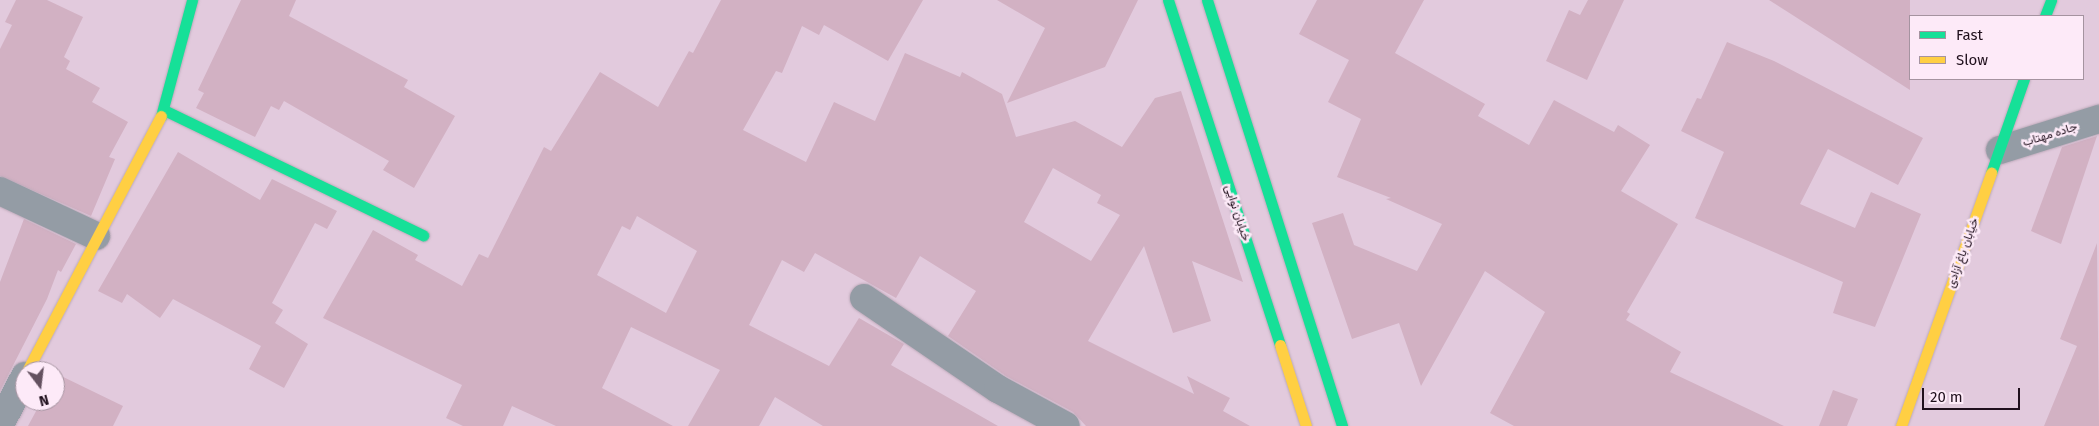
<!DOCTYPE html>
<meta charset="utf-8">
<style>
body{margin:0}
#map{position:relative;width:2099px;height:426px;overflow:hidden;background:#e2cadd;font-family:"Fira Sans",Vazirmatn,sans-serif}
div>[style]{position:absolute}
.building>*{inset:0;background:#d2b1c3}
.roads{filter:drop-shadow(0 0 1px #bdaaba) drop-shadow(0 0 1px #bdaaba)}
.street>*{height:28px;margin:-14px;padding:0 14px;transform-origin:14px;border-radius:14px;background:#949ca5}
.fast>*{height:11px;margin:-5.5px;padding:0 5.5px;transform-origin:5.5px;border-radius:5.5px;background:#16e098}
.slow>*{height:11px;margin:-5.5px;padding:0 5.5px;transform-origin:5.5px;border-radius:5.5px;background:#ffcf43}
span{translate:-50% -50%;white-space:nowrap;text-align:center;line-height:1.15;-webkit-text-stroke:5px #fdeaf8;paint-order:stroke}
.street-label{font-size:12px;color:#20101d}
.legend{position:absolute;left:1909px;top:15px;width:175px;height:65px;box-sizing:border-box;background:#fdeaf8;border:1px solid #a593a0;margin:0;padding:6px 9px;list-style:none;font-size:15px;color:#20101d}
.legend li{display:flex;align-items:center;gap:10px;height:25px}
.legend b{width:25px;border:1px solid #a593a0}
.north{position:absolute;left:15px;top:361px;width:50px;height:50px;box-sizing:border-box;background:#fdeaf8;border:1px solid #a593a0;border-radius:50%;rotate:165deg;font-size:14px;font-weight:700;line-height:20px;text-align:center;color:#20101d}
.north::after{content:'';display:block;margin:auto;width:18px;height:22px;background:#645160;clip-path:polygon(50% 0,100% 100%,50% 72%,0 100%)}
.scale{position:absolute;left:1922px;top:388px;width:98px;height:22px;box-sizing:border-box;border:2px solid #20101d;border-top:0;padding-left:6px;font-size:15px;line-height:18px;white-space:nowrap;color:#20101d;-webkit-text-stroke:4px #fdeaf8;paint-order:stroke}
</style>
<div id="map">
<div class="building">
<div style="clip-path:polygon(16px 0,47px 0,83px 17px,64px 57px,70px 61px,66px 69px,100px 88px,92px 102px,128px 122px,109px 157px,115px 159px,91px 216px,0 176px,0 49px,12px 25px,5px 22px)"></div>
<div style="clip-path:polygon(241px 0,296px 0,289px 16px,408px 80px,404px 87px,455px 116px,414px 188px,383px 170px,389px 161px,284px 101px,279px 110px,271px 106px,255px 137px,196px 108px,204px 93px,198px 90px)"></div>
<div style="clip-path:polygon(evenodd,721px 0,923px 0,888px 61px,824px 25px,819px 35px,802px 26px,782px 73px,776px 71px,743px 130px,806px 162px,834px 102px,875px 121px,905px 53px,960px 77px,962px 72px,1002px 94px,1016px 137px,1075px 121px,1122px 147px,1155px 98px,1181px 91px,1243px 282px,1192px 261px,1211px 321px,1173px 333px,1144px 246px,1088px 341px,1194px 394px,1187px 376px,1230px 398px,1223px 411px,1250px 426px,1086px 426px,1073px 412px,1006px 376px,948px 336px,976px 291px,920px 256px,896px 298px,815px 253px,804px 272px,782px 260px,749px 325px,829px 366px,859px 318px,904px 344px,891px 365px,998px 426px,823px 426px,775px 397px,759px 426px,688px 426px,720px 370px,631px 327px,602px 388px,673px 426px,556px 426px,512px 406px,503px 426px,463px 426px,446px 418px,462px 385px,323px 318px,373px 230px,418px 255px,415px 260px,462px 286px,479px 254px,488px 258px,544px 147px,551px 151px,600px 72px,658px 107px,689px 51px,693px 53px,721px 0,1053px 168px,1101px 195px,1097px 203px,1120px 215px,1091px 261px,1024px 222px,1053px 168px,721px 0,637px 216px,697px 251px,666px 313px,597px 275px,622px 226px,630px 230px,637px 216px)"></div>
<div style="clip-path:polygon(997px 0,1138px 0,1105px 67px,1007px 103px,1045px 28px)"></div>
<div style="clip-path:polygon(1317px 0,1424px 0,1395px 53px,1485px 104px,1478px 116px,1529px 145px,1554px 100px,1614px 132px,1618px 125px,1650px 145px,1621px 191px,1678px 224px,1627px 312px,1630px 314px,1626px 320px,1681px 352px,1670px 372px,1784px 426px,1514px 426px,1490px 413px,1545px 312px,1485px 271px,1421px 386px,1399px 323px,1352px 339px,1312px 223px,1343px 213px,1354px 245px,1417px 271px,1442px 224px,1386px 199px,1391px 198px,1337px 177px,1361px 119px,1328px 102px,1349px 60px,1299px 34px)"></div>
<div style="clip-path:polygon(1588px 0,1624px 0,1587px 80px,1546px 61px,1569px 10px,1580px 15px)"></div>
<div style="clip-path:polygon(1769px 0,1910px 0,1910px 90px)"></div>
<div style="clip-path:polygon(1727px 42px,1774px 61px,1923px 138px,1898px 185px,1828px 149px,1800px 204px,1855px 228px,1871px 192px,1921px 214px,1875px 327px,1833px 313px,1843px 282px,1695px 218px,1724px 152px,1681px 131px,1697px 98px,1701px 99px)"></div>
<div style="clip-path:polygon(2097px 136px,2061px 244px,2031px 231px,2062px 147px)"></div>
<div style="clip-path:polygon(178px 152px,260px 200px,272px 179px,337px 211px,327px 229px,315px 223px,272px 303px,283px 310px,275px 323px,308px 344px,284px 388px,249px 369px,261px 346px,173px 299px,160px 318px,127px 294px,122px 303px,98px 291px)"></div>
<div style="clip-path:polygon(24px 219px,76px 244px,61px 272px,58px 270px,47px 299px,0 391px,0 282px)"></div>
<div style="clip-path:polygon(2097px 243px,2099px 426px,2044px 426px,2077px 346px,2060px 339px)"></div>
<div style="clip-path:polygon(55px 373px,123px 406px,113px 426px,28px 426px,41px 402px,39px 401px,55px 401px)"></div>
<div style="clip-path:polygon(1833px 390px,1858px 399px,1847px 426px,1819px 426px)"></div>
</div>
<div class="roads">
<div class="street">
<div style="left:2000px;top:150px;width:104px;rotate:-17.4deg"></div>
<div style="left:0;top:191px;width:106px;rotate:25.1deg"></div>
<div style="left:864px;top:298px;width:162px;rotate:34.2deg"></div>
<div style="left:998px;top:389px;width:77px;rotate:28.6deg"></div>
<div style="left:0;top:425px;width:55px;rotate:-63deg"></div>
</div>
<div class="fast">
<div style="left:1168px;top:0;width:363px;rotate:72deg"></div>
<div style="left:1207px;top:0;width:447px;rotate:72.4deg"></div>
<div style="left:2045px;top:16px;width:17px;rotate:-69deg"></div>
<div style="left:164px;top:110px;width:288px;rotate:25.8deg"></div>
<div style="left:161px;top:116px;width:120px;rotate:-75deg"></div>
<div style="left:1991px;top:173px;width:100px;rotate:-70.7deg"></div>
</div>
<div class="slow">
<div style="left:1280px;top:345px;width:85px;rotate:72.2deg"></div>
<div style="left:27px;top:371px;width:288px;rotate:-62.3deg"></div>
<div style="left:1901px;top:426px;width:269px;rotate:-70.4deg"></div>
</div>
</div>
<div class="street-label">
<span style="left:2050px;top:135px;rotate:-17deg">جاده مهتاب</span>
<span style="left:1237px;top:213px;rotate:72deg">خیابان نوایی</span>
<span style="left:1963px;top:253px;rotate:-70deg">خیابان باغ آزادی</span>
</div>
<ul class="legend">
<li><b style="height:6px;background:#16e098"></b>Fast</li>
<li><b style="height:6px;background:#ffcf43"></b>Slow</li>
</ul>
<div class="north">N</div>
<div class="scale">20 m</div>
</div>
